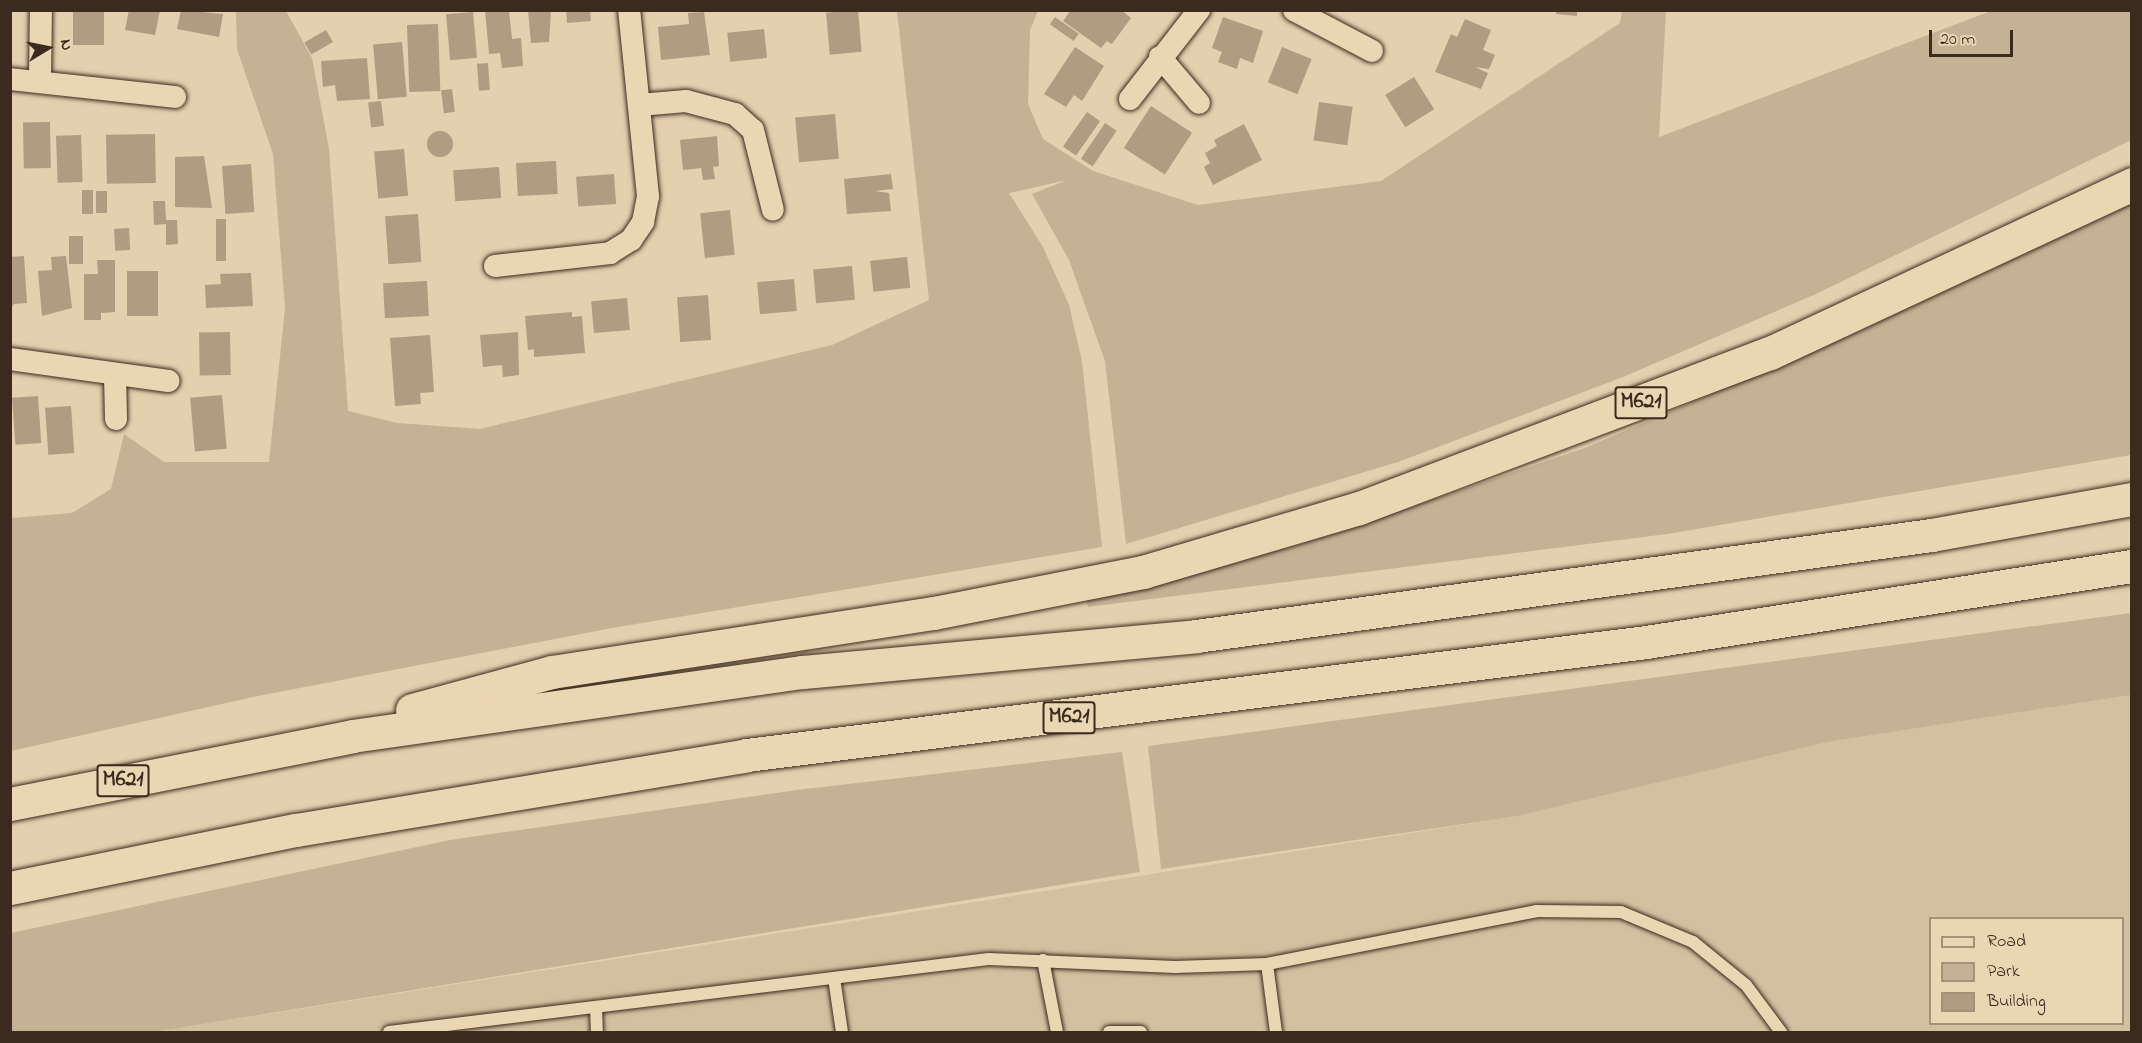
<!DOCTYPE html>
<style>
body{margin:0}
#map{position:relative;width:2142px;height:1043px;overflow:hidden;background:#e4cfae;font-family:"Indie Flower",sans-serif}
div>[style]{position:absolute}
.built>*{inset:0;background:#d4c0a0}
.green>*{inset:0;background:#c5b194}
.building>*{inset:0;background:#b09c81;transform-origin:0 0}
.round{border-radius:50%}
.roads{filter:drop-shadow(0 0 2px #3b2a1e) drop-shadow(0 0 2px #3b2a1e)}
.lane>*{height:12px;margin:-6px;padding:0 6px;transform-origin:6px;border-radius:6px;background:#ebd6b4}
.street>*{height:22px;margin:-11px;padding:0 11px;transform-origin:11px;border-radius:11px;background:#ebd6b4}
.highway>*{height:33px;margin:-16.5px;padding:0 16.5px;transform-origin:16.5px;border-radius:16.5px;background:#ebd6b4}
span{translate:-50% -50%;white-space:nowrap;text-align:center;line-height:1.15;-webkit-text-stroke:6px #ebd6b4;paint-order:stroke}
.shield-label span{padding:2px 4px;background:#ebd6b4;border:2px solid;border-radius:4px;-webkit-text-stroke-width:0}
.shield-label{font-size:22px;color:#3b2a1e;font-weight:700}
.frame{position:absolute;inset:0;border:12px solid #3b2a1e;pointer-events:none}
.legend{position:absolute;left:1929px;top:917px;width:195px;height:108px;box-sizing:border-box;background:#ebd6b4;border:2px solid #a59178;margin:0;padding:8px 10px;list-style:none;font-size:18px;color:#3b2a1e}
.legend li{display:flex;align-items:center;gap:12px;height:30px}
.legend b{width:30px;border:2px solid #a59178}
.north{position:absolute;left:18px;top:18px;width:60px;height:60px;-webkit-text-stroke:4px #ebd6b4;paint-order:stroke;rotate:80deg;font-size:16px;font-weight:700;line-height:24px;text-align:center;color:#3b2a1e}
.north::after{content:'';display:block;margin:auto;width:21px;height:27px;background:#3b2a1e;clip-path:polygon(50% 0,100% 100%,50% 72%,0 100%)}
.scale{position:absolute;left:1929px;top:30px;width:84px;height:27px;box-sizing:border-box;border:3px solid #3b2a1e;border-top:0;padding-left:8px;font-size:18px;line-height:21px;white-space:nowrap;color:#3b2a1e;-webkit-text-stroke:4px #ebd6b4;paint-order:stroke}
</style>
<div id="map">
<div class="built">
<div style="clip-path:polygon(evenodd,2131px 695px,2131px 1032px,154px 1032px,1518px 816px,1827px 742px,2131px 695px,1930px 918px,2122px 918px,2122px 1024px,1930px 1024px,1930px 918px)"></div>
</div>
<div class="green">
<div style="clip-path:polygon(236px 11px,286px 11px,312px 58px,329px 149px,348px 411px,397px 423px,480px 429px,832px 345px,929px 300px,897px 11px,1038px 11px,1030px 30px,1028px 104px,1043px 139px,1093px 171px,1198px 205px,1381px 181px,1620px 23px,1622px 11px,1666px 11px,1659px 137px,1991px 11px,2131px 11px,2131px 140px,1816px 294px,1623px 377px,1398px 462px,1126px 544px,1105px 361px,1069px 260px,1032px 194px,1067px 180px,1009px 193px,1043px 247px,1069px 305px,1082px 361px,1102px 547px,612px 628px,253px 697px,11px 751px,11px 518px,72px 513px,111px 489px,124px 434px,164px 462px,269px 462px,285px 308px,273px 154px,237px 49px)"></div>
<div style="clip-path:polygon(2131px 190px,2131px 455px,1667px 534px,1088px 607px,1086px 599px,1305px 543px,1585px 448px,1709px 395px)"></div>
<div style="clip-path:polygon(2131px 613px,2131px 695px,1827px 742px,1518px 816px,1161px 869px,1148px 746px)"></div>
<div style="clip-path:polygon(1122px 752px,1140px 872px,154px 1032px,11px 1032px,11px 933px,450px 840px,797px 790px)"></div>
</div>
<div class="building">
<div style="left:73px;top:10px;width:31px;height:35px"></div>
<div style="clip-path:polygon(129px 10px,160px 10px,155px 35px,125px 30px)"></div>
<div style="clip-path:polygon(181px 10px,223px 14px,219px 37px,177px 29px)"></div>
<div style="clip-path:polygon(485px 10px,509px 10px,512px 39px,521px 38px,523px 66px,502px 68px,500px 53px,489px 54px)"></div>
<div style="clip-path:polygon(528px 10px,551px 10px,549px 42px,531px 43px)"></div>
<div style="clip-path:polygon(566px 10px,590px 10px,591px 21px,567px 23px)"></div>
<div style="left:858px;top:10px;width:42px;height:32px;rotate:85deg"></div>
<div style="clip-path:polygon(1071px 10px,1121px 10px,1131px 18px,1112px 44px,1107px 41px,1101px 48px,1063px 21px)"></div>
<div style="clip-path:polygon(1557px 10px,1577px 10px,1577px 16px,1556px 14px)"></div>
<div style="left:473px;top:12px;width:46px;height:27px;rotate:85deg"></div>
<div style="clip-path:polygon(704px 12px,710px 55px,661px 60px,658px 27px,689px 24px,688px 13px)"></div>
<div style="left:1055px;top:17px;width:29px;height:9px;rotate:35deg"></div>
<div style="clip-path:polygon(1223px 17px,1263px 31px,1253px 63px,1240px 58px,1237px 69px,1218px 62px,1222px 52px,1212px 48px)"></div>
<div style="clip-path:polygon(1465px 19px,1491px 30px,1483px 50px,1495px 55px,1489px 69px,1475px 67px,1488px 73px,1481px 89px,1435px 72px,1451px 34px,1457px 37px)"></div>
<div style="left:438px;top:24px;width:67px;height:31px;rotate:88deg"></div>
<div style="left:764px;top:29px;width:29px;height:37px;rotate:84deg"></div>
<div style="left:326px;top:30px;width:14px;height:25px;rotate:60deg"></div>
<div style="left:402px;top:42px;width:55px;height:29px;rotate:85deg"></div>
<div style="clip-path:polygon(1075px 47px,1104px 66px,1082px 101px,1074px 95px,1066px 107px,1044px 94px)"></div>
<div style="left:1282px;top:47px;width:32px;height:38px;rotate:22deg"></div>
<div style="clip-path:polygon(367px 58px,370px 99px,337px 101px,335px 85px,323px 87px,321px 61px)"></div>
<div style="left:488px;top:63px;width:27px;height:11px;rotate:86deg"></div>
<div style="left:1414px;top:77px;width:38px;height:34px;rotate:58deg"></div>
<div style="left:452px;top:89px;width:23px;height:11px;rotate:83deg"></div>
<div style="left:381px;top:101px;width:25px;height:13px;rotate:83deg"></div>
<div style="left:1319px;top:102px;width:34px;height:39px;rotate:8deg"></div>
<div style="left:1151px;top:106px;width:49px;height:50px;rotate:33deg"></div>
<div style="left:1087px;top:112px;width:16px;height:42px;rotate:35deg"></div>
<div style="left:835px;top:114px;width:45px;height:40px;rotate:85deg"></div>
<div style="left:50px;top:122px;width:46px;height:27px;rotate:89deg"></div>
<div style="left:1105px;top:123px;width:14px;height:43px;rotate:34deg"></div>
<div style="clip-path:polygon(1244px 124px,1262px 160px,1213px 185px,1204px 167px,1210px 163px,1205px 153px,1217px 146px,1214px 140px)"></div>
<div class="round" style="left:427px;top:131px;width:26px;height:26px"></div>
<div style="left:155px;top:134px;width:49px;height:49px;rotate:89deg"></div>
<div style="left:81px;top:135px;width:47px;height:25px;rotate:88deg"></div>
<div style="clip-path:polygon(717px 136px,719px 166px,713px 167px,715px 179px,703px 180px,701px 168px,683px 170px,680px 140px)"></div>
<div style="left:404px;top:149px;width:47px;height:30px;rotate:85deg"></div>
<div style="clip-path:polygon(204px 156px,212px 208px,175px 207px,175px 157px)"></div>
<div style="left:556px;top:161px;width:33px;height:40px;rotate:87deg"></div>
<div style="left:251px;top:164px;width:48px;height:29px;rotate:86deg"></div>
<div style="left:499px;top:167px;width:31px;height:46px;rotate:86deg"></div>
<div style="left:614px;top:174px;width:30px;height:38px;rotate:86deg"></div>
<div style="clip-path:polygon(891px 174px,893px 189px,875px 191px,889px 193px,891px 211px,847px 214px,844px 179px)"></div>
<div style="left:82px;top:190px;width:11px;height:24px"></div>
<div style="left:96px;top:191px;width:11px;height:22px"></div>
<div style="clip-path:polygon(153px 201px,165px 201px,166px 220px,177px 220px,178px 244px,166px 245px,166px 224px,154px 225px)"></div>
<div style="left:730px;top:210px;width:45px;height:30px;rotate:84deg"></div>
<div style="left:418px;top:214px;width:48px;height:33px;rotate:86deg"></div>
<div style="left:216px;top:219px;width:10px;height:42px"></div>
<div style="left:129px;top:228px;width:22px;height:15px;rotate:87deg"></div>
<div style="left:69px;top:236px;width:14px;height:28px"></div>
<div style="clip-path:polygon(24px 256px,27px 303px,14px 304px,10px 310px,10px 257px)"></div>
<div style="clip-path:polygon(66px 256px,72px 308px,42px 316px,38px 271px,52px 270px,51px 257px)"></div>
<div style="left:907px;top:257px;width:31px;height:37px;rotate:84deg"></div>
<div style="clip-path:polygon(97px 260px,115px 260px,115px 312px,101px 313px,101px 320px,84px 320px,84px 274px,98px 274px)"></div>
<div style="left:852px;top:266px;width:34px;height:39px;rotate:85deg"></div>
<div style="left:127px;top:271px;width:31px;height:45px"></div>
<div style="clip-path:polygon(251px 273px,253px 306px,206px 308px,205px 285px,221px 284px,220px 274px)"></div>
<div style="left:794px;top:279px;width:32px;height:37px;rotate:85deg"></div>
<div style="left:427px;top:281px;width:35px;height:44px;rotate:87deg"></div>
<div style="left:708px;top:295px;width:45px;height:31px;rotate:86deg"></div>
<div style="left:627px;top:298px;width:32px;height:36px;rotate:85deg"></div>
<div style="clip-path:polygon(572px 312px,572px 317px,582px 316px,585px 353px,534px 357px,534px 349px,528px 350px,525px 316px)"></div>
<div style="left:230px;top:332px;width:43px;height:31px;rotate:89deg"></div>
<div style="clip-path:polygon(518px 332px,519px 375px,503px 377px,502px 365px,483px 367px,480px 335px)"></div>
<div style="clip-path:polygon(430px 335px,434px 392px,420px 393px,421px 404px,395px 406px,390px 338px)"></div>
<div style="left:222px;top:395px;width:54px;height:32px;rotate:85deg"></div>
<div style="left:38px;top:396px;width:47px;height:26px;rotate:86deg"></div>
<div style="left:71px;top:406px;width:47px;height:26px;rotate:86deg"></div>
</div>
<div class="roads">
<div class="lane">
<div style="left:1043px;top:960px;width:73px;rotate:79deg"></div>
<div style="left:1267px;top:964px;width:69px;rotate:82.5deg"></div>
<div style="left:834px;top:978px;width:55px;rotate:81.6deg"></div>
<div style="left:596px;top:1007px;width:25px;rotate:88deg"></div>
<div style="left:389px;top:1032px;width:604px;rotate:-6.94deg"></div>
<div style="left:989px;top:959px;width:186px;rotate:2.5deg"></div>
<div style="left:1175px;top:967px;width:92px;rotate:-1.9deg"></div>
<div style="left:1267px;top:964px;width:274px;rotate:-11.1deg"></div>
<div style="left:1536px;top:911px;width:85px;rotate:0.7deg"></div>
<div style="left:1621px;top:912px;width:78px;rotate:22.6deg"></div>
<div style="left:1693px;top:942px;width:68px;rotate:39.1deg"></div>
<div style="left:1746px;top:985px;width:59px;rotate:53.3deg"></div>
<div style="left:1109px;top:1032px;width:32px"></div>
</div>
<div class="street">
<div style="left:1294px;top:10px;width:88px;rotate:27.7deg"></div>
<div style="left:1160px;top:57px;width:60px;rotate:49.7deg"></div>
<div style="left:40px;top:78px;width:68px;rotate:-89.2deg"></div>
<div style="left:10px;top:79px;width:166px;rotate:6.2deg"></div>
<div style="left:1130px;top:99px;width:113px;rotate:-52.2deg"></div>
<div style="left:639px;top:105px;width:47px;rotate:-4.9deg"></div>
<div style="left:686px;top:101px;width:51px;rotate:14.9deg"></div>
<div style="left:735px;top:114px;width:24px;rotate:42deg"></div>
<div style="left:753px;top:130px;width:82px;rotate:76deg"></div>
<div style="left:495px;top:266px;width:116px;rotate:-6.4deg"></div>
<div style="left:610px;top:253px;width:25px;rotate:-32deg"></div>
<div style="left:631px;top:240px;width:22px;rotate:-56deg"></div>
<div style="left:643px;top:222px;width:26px;rotate:-79deg"></div>
<div style="left:648px;top:196px;width:187px;rotate:-95.8deg"></div>
<div style="left:10px;top:359px;width:160px;rotate:7.9deg"></div>
<div style="left:115px;top:374px;width:45px;rotate:88.7deg"></div>
</div>
<div class="highway">
<div style="left:412px;top:710px;width:145px;rotate:-15.2deg"></div>
<div style="left:552px;top:672px;width:387px;rotate:-8.8deg"></div>
<div style="left:934px;top:613px;width:213px;rotate:-11.1deg"></div>
<div style="left:1143px;top:572px;width:225px;rotate:-16.5deg"></div>
<div style="left:1359px;top:508px;width:439px;rotate:-20.7deg"></div>
<div style="left:1770px;top:353px;width:400px;rotate:-25deg"></div>
<div style="left:10px;top:804px;width:349px;rotate:-11.2deg"></div>
<div style="left:352px;top:736px;width:456px;rotate:-8.1deg"></div>
<div style="left:803px;top:672px;width:395px;rotate:-5.2deg"></div>
<div style="left:1196px;top:636px;width:742px;rotate:-7.82deg"></div>
<div style="left:1931px;top:535px;width:204px;rotate:-10.2deg"></div>
<div style="left:10px;top:888px;width:292px;rotate:-11.5deg"></div>
<div style="left:296px;top:830px;width:457px;rotate:-9.4deg"></div>
<div style="left:747px;top:755px;width:906px;rotate:-7.16deg"></div>
<div style="left:1646px;top:642px;width:492px;rotate:-8.9deg"></div>
</div>
</div>
<div class="shield-label">
<span style="left:1641px;top:403px">M621</span>
<span style="left:1069px;top:718px">M621</span>
<span style="left:123px;top:781px">M621</span>
</div>
<div class="frame"></div>
<ul class="legend">
<li><b style="height:8px;background:#ebd6b4"></b>Road</li>
<li><b style="height:16px;background:#c5b194"></b>Park</li>
<li><b style="height:16px;background:#b09c81"></b>Building</li>
</ul>
<div class="north">N</div>
<div class="scale">20 m</div>
</div>
